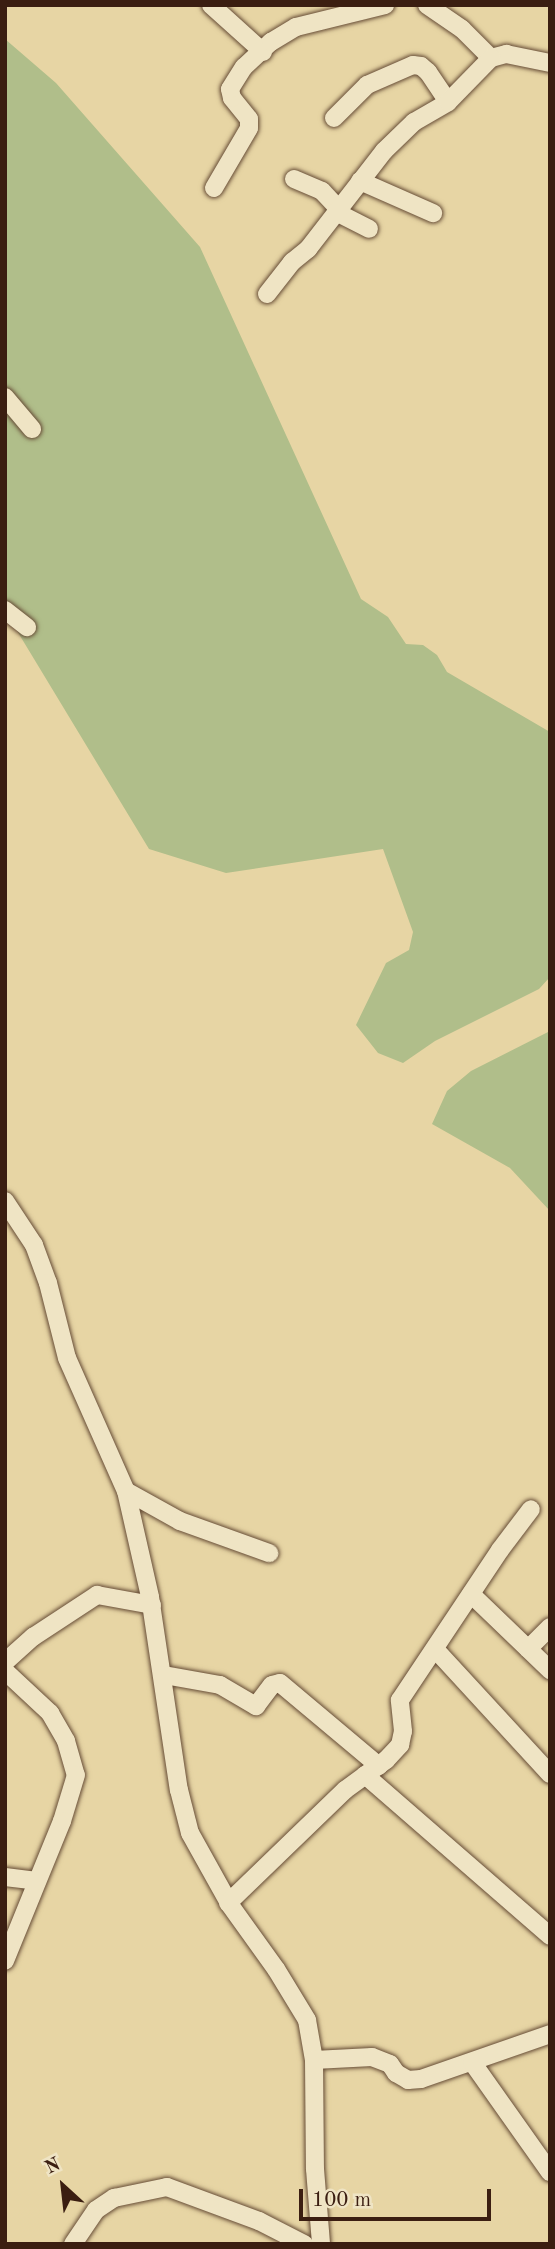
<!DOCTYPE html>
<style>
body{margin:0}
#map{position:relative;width:555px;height:2249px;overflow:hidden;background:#e7d5a4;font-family:"Old Standard TT",serif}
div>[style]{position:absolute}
.green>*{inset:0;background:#b0be8a}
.roads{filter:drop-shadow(0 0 2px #664c36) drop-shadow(0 0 2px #664c36)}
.minor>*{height:18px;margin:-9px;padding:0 9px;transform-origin:9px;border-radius:9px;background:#efe4c4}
span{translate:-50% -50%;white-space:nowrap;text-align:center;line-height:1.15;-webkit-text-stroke:5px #efe4c4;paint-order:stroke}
.frame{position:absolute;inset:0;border:7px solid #3b1e11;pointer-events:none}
.north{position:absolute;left:28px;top:2151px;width:70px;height:70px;-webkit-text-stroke:5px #efe4c4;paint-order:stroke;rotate:333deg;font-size:19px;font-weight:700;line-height:28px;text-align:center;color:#3b1e11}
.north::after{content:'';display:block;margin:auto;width:24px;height:32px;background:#3b1e11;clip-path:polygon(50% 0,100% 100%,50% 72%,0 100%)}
.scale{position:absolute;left:299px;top:2189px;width:192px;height:32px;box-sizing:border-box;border:4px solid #3b1e11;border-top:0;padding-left:9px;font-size:21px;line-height:24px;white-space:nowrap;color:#3b1e11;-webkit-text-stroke:5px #efe4c4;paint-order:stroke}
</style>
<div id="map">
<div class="green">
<div style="clip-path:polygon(5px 39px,56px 83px,200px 247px,361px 599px,388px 617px,406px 644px,423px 645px,437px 655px,447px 672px,550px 732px,550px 977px,539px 989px,435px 1041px,403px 1063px,378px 1053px,356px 1025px,386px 963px,409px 950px,413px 932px,383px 849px,226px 873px,149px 849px,5px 611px)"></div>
<div style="clip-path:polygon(550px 1031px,550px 1211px,510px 1168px,432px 1124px,447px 1091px,471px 1071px)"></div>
</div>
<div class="roads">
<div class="minor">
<div style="left:211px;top:5px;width:70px;rotate:42.1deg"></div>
<div style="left:427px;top:5px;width:42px;rotate:34.4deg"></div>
<div style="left:462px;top:29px;width:41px;rotate:45deg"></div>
<div style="left:491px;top:58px;width:16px;rotate:-15deg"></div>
<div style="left:506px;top:54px;width:45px;rotate:11.6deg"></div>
<div style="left:334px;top:118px;width:47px;rotate:-45deg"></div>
<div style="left:367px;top:85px;width:50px;rotate:-23.5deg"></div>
<div style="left:413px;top:65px;width:8px;rotate:7deg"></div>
<div style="left:421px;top:66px;width:9px;rotate:41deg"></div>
<div style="left:428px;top:72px;width:36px;rotate:56deg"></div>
<div style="left:294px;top:179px;width:30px;rotate:23deg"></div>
<div style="left:322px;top:191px;width:23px;rotate:47deg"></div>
<div style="left:360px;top:181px;width:80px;rotate:23.7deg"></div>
<div style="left:214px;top:188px;width:69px;rotate:-59.7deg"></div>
<div style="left:249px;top:128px;width:9px;rotate:-90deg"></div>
<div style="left:249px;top:119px;width:27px;rotate:-129deg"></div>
<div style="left:232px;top:98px;width:9px;rotate:-103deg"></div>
<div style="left:230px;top:89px;width:26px;rotate:-58deg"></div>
<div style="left:244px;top:67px;width:37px;rotate:-43deg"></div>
<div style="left:271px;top:42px;width:29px;rotate:-31deg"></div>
<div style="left:296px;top:27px;width:92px;rotate:-13.9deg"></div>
<div style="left:336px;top:212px;width:37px;rotate:27deg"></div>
<div style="left:267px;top:294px;width:41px;rotate:-52deg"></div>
<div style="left:292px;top:262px;width:21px;rotate:-39deg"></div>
<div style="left:308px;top:249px;width:124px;rotate:-52.2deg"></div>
<div style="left:384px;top:151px;width:42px;rotate:-44deg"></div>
<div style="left:414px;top:122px;width:39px;rotate:-30deg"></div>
<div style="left:448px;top:102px;width:62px;rotate:-45.7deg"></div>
<div style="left:5px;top:397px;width:42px;rotate:49.8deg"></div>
<div style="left:5px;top:610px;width:28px;rotate:38deg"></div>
<div style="left:5px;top:1201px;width:53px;rotate:56.6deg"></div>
<div style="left:34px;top:1245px;width:40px;rotate:69.8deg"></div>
<div style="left:48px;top:1283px;width:77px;rotate:75.8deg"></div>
<div style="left:67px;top:1358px;width:145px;rotate:66.1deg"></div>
<div style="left:126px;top:1491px;width:109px;rotate:77.2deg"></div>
<div style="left:150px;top:1597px;width:195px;rotate:81.5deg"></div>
<div style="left:179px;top:1790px;width:44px;rotate:75.7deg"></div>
<div style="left:190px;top:1833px;width:82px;rotate:60.9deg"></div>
<div style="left:230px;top:1905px;width:79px;rotate:54.3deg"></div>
<div style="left:276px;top:1969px;width:60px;rotate:58.7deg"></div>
<div style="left:307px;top:2020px;width:41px;rotate:80.1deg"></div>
<div style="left:314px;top:2060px;width:109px;rotate:89.5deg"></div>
<div style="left:315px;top:2169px;width:75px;rotate:85.4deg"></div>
<div style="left:126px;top:1491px;width:62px;rotate:29.1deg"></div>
<div style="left:180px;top:1521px;width:95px;rotate:19.8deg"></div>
<div style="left:471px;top:1594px;width:110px;rotate:43.9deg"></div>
<div style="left:435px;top:1649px;width:170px;rotate:47.4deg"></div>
<div style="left:528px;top:1649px;width:31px;rotate:-45deg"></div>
<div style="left:5px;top:1662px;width:38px;rotate:-42deg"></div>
<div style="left:33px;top:1637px;width:77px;rotate:-33.3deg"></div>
<div style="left:97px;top:1595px;width:56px;rotate:10.3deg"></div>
<div style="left:5px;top:1671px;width:62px;rotate:43deg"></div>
<div style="left:50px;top:1713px;width:32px;rotate:60deg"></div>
<div style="left:66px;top:1741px;width:35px;rotate:74deg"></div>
<div style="left:76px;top:1775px;width:48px;rotate:106.9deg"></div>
<div style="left:62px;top:1821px;width:151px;rotate:112.2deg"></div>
<div style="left:164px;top:1675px;width:57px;rotate:10.1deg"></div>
<div style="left:220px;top:1685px;width:42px;rotate:30.3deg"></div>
<div style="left:256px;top:1706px;width:26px;rotate:-53deg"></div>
<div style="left:272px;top:1685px;width:8px;rotate:-14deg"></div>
<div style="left:280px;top:1683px;width:129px;rotate:40deg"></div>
<div style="left:365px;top:1775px;width:245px;rotate:41deg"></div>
<div style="left:5px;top:1877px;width:32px;rotate:7deg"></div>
<div style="left:228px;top:1903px;width:163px;rotate:-44deg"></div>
<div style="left:345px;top:1790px;width:51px;rotate:-36.2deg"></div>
<div style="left:386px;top:1760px;width:21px;rotate:-47deg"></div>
<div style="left:400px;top:1745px;width:14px;rotate:-78deg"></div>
<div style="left:403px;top:1731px;width:31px;rotate:-96deg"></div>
<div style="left:400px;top:1700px;width:180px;rotate:-56.3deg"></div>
<div style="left:500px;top:1550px;width:51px;rotate:-52.9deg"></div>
<div style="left:314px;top:2060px;width:58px;rotate:-3deg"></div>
<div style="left:372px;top:2057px;width:19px;rotate:21deg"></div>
<div style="left:390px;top:2064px;width:11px;rotate:56deg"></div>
<div style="left:396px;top:2073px;width:14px;rotate:30deg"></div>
<div style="left:408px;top:2080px;width:13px;rotate:-4deg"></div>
<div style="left:421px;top:2079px;width:137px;rotate:-19.2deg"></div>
<div style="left:472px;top:2062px;width:135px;rotate:54.7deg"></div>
<div style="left:73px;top:2244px;width:41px;rotate:-55.9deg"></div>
<div style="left:96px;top:2210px;width:22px;rotate:-34deg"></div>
<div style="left:114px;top:2198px;width:54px;rotate:-11.7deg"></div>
<div style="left:167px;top:2187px;width:98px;rotate:20.3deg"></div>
<div style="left:259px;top:2221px;width:51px;rotate:27.1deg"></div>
</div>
</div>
<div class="frame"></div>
<div class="north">N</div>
<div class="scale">100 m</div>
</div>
